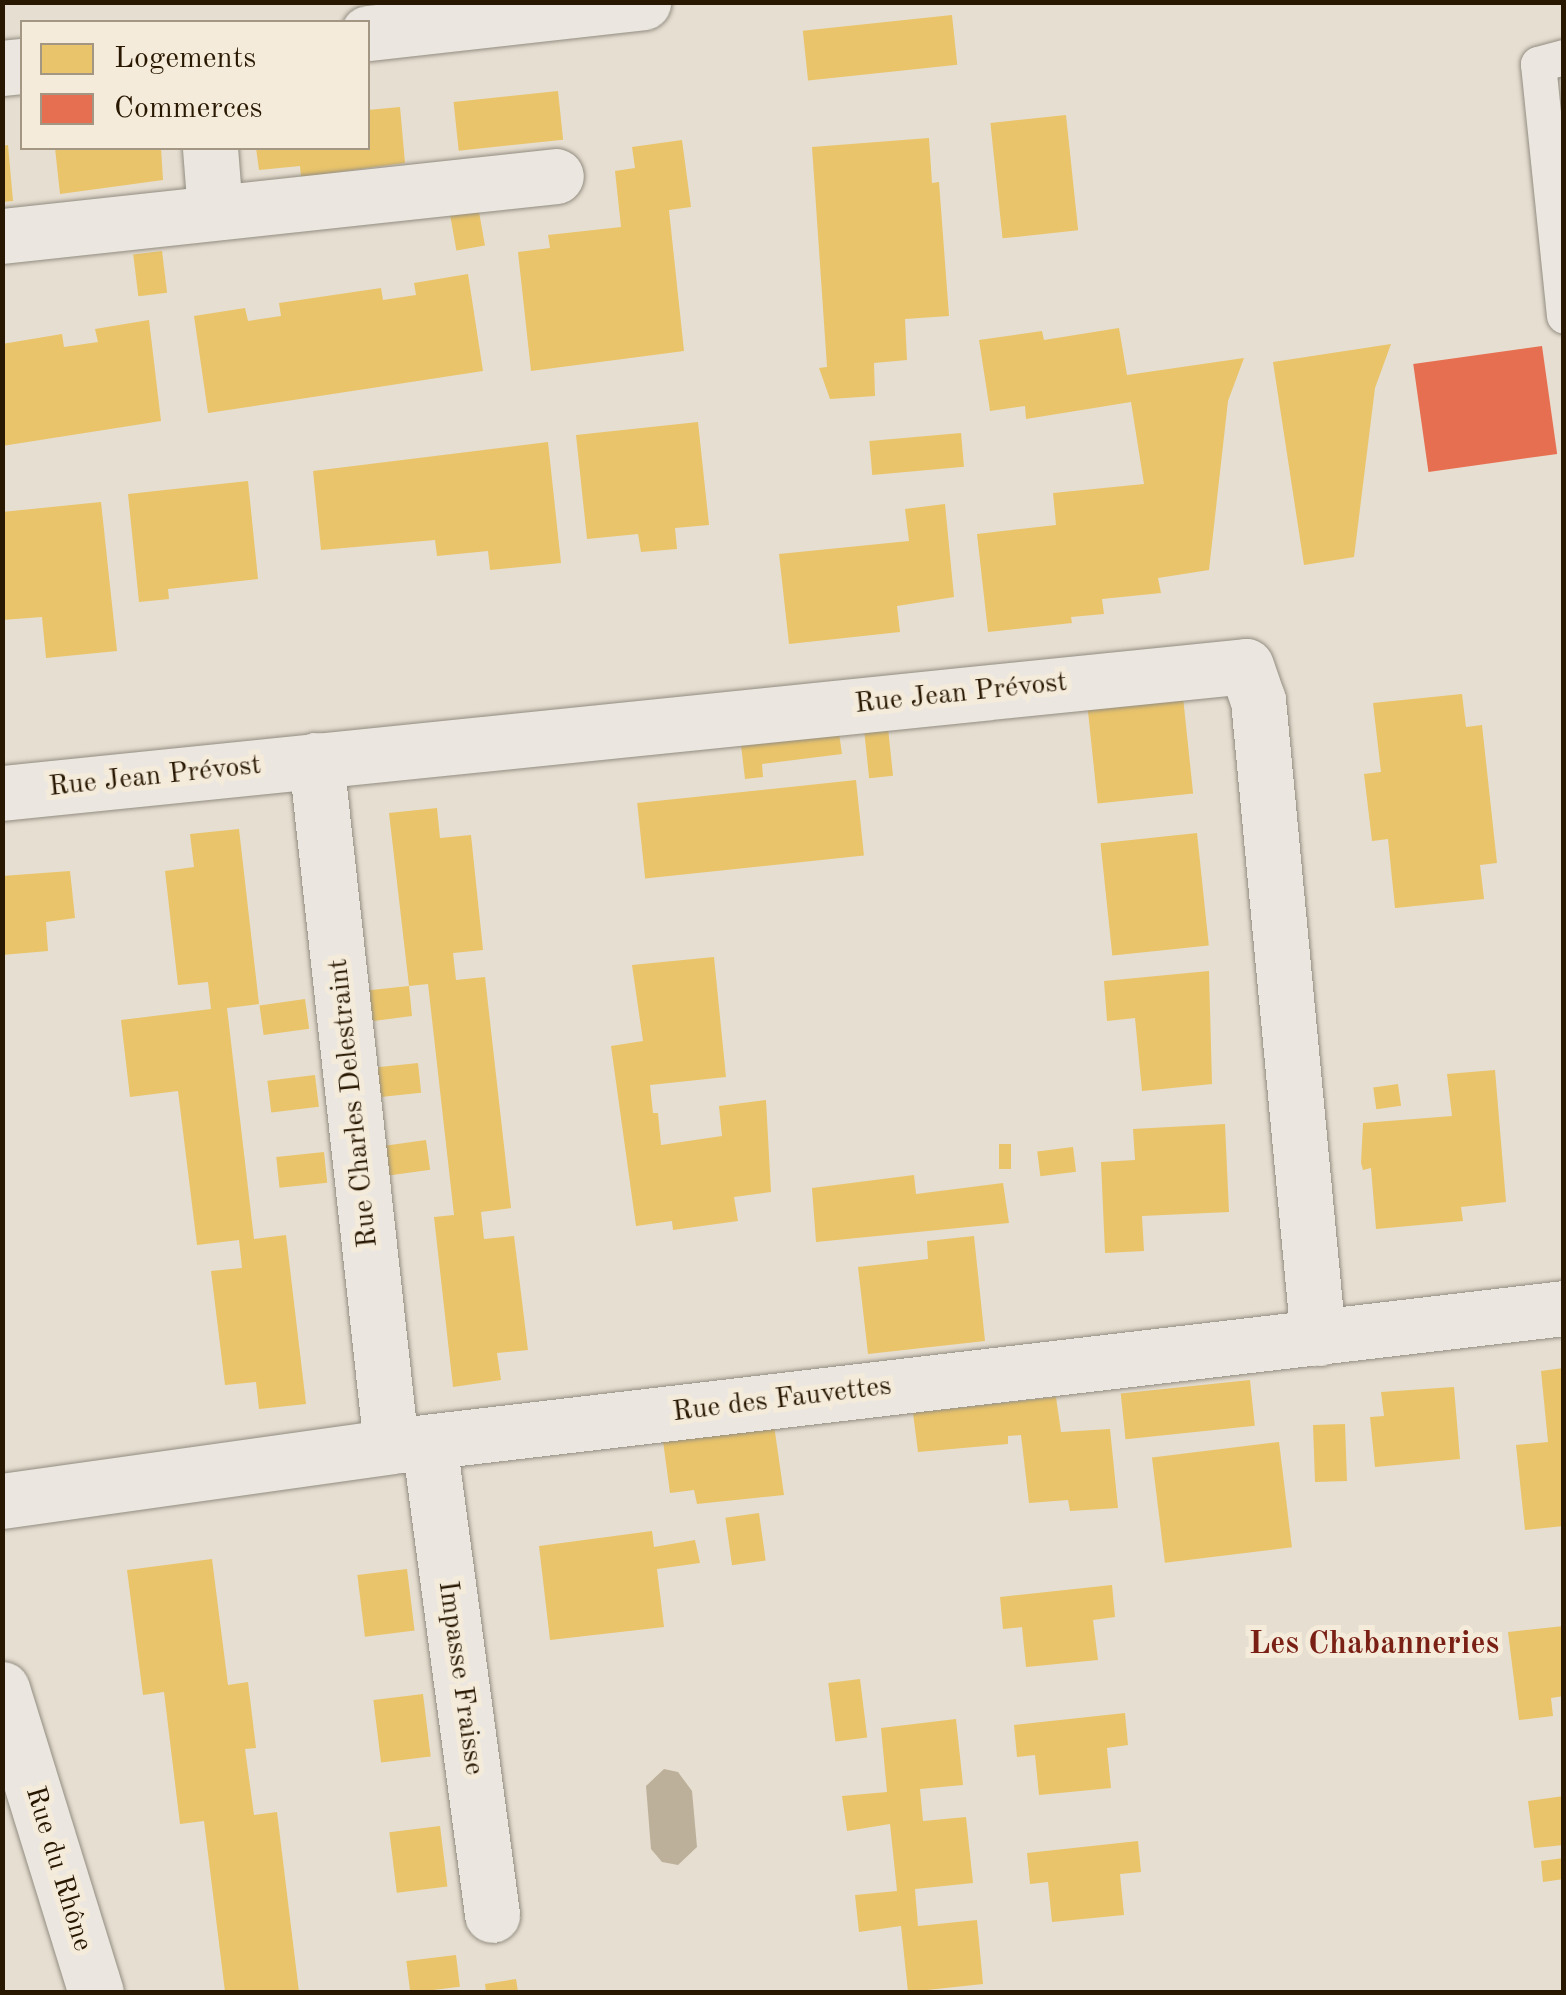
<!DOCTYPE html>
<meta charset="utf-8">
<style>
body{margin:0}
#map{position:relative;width:1566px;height:1995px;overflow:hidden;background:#e6ded0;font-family:"Old Standard TT",serif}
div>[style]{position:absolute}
.water>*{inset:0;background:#bdb09a}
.homes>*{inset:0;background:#e9c46a;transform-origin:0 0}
.shops>*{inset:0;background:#e76f51;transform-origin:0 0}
.roads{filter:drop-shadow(0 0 2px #928c81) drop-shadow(0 0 2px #928c81)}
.service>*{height:35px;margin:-17.5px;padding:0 17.5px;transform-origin:17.5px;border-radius:17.5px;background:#ebe7e0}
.minor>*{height:55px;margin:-27.5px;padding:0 27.5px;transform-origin:27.5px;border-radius:27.5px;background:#ebe7e0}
span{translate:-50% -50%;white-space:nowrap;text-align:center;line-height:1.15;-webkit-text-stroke:10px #f5ebda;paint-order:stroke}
.street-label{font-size:28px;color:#281802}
.quarter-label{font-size:32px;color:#7a1f14;font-weight:700}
.frame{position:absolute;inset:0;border:5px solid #281802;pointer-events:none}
.legend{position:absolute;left:20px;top:20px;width:350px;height:130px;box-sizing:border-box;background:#f5ebda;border:2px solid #a39784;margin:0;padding:12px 18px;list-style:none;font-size:30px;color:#281802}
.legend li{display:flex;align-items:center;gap:20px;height:50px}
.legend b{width:50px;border:2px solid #a39784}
</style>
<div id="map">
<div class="water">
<div style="clip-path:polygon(664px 1769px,678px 1772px,692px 1791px,697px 1847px,678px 1865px,662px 1862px,651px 1849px,646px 1786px)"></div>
</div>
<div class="homes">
<div style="left:952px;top:15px;width:50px;height:150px;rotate:84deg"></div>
<div style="left:558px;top:91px;width:49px;height:105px;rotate:84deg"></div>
<div style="clip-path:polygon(400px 107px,405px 163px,301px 177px,300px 166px,259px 170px,256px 148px,368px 148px,368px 110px)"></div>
<div style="left:1066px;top:115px;width:116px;height:76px;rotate:84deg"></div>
<div style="clip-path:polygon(929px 138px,932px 183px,939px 182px,949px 316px,905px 319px,907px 360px,874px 363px,875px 396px,830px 399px,819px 368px,827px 367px,812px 147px)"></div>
<div style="clip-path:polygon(682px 140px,691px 207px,669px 210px,684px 351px,531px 371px,518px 252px,550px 248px,548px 235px,621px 227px,615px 171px,635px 168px,632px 147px)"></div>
<div style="clip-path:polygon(8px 145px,13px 201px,2px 202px,2px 146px)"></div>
<div style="clip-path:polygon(55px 148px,161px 148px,163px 180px,60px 194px)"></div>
<div style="left:478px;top:206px;width:40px;height:29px;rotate:80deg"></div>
<div style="left:162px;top:251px;width:42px;height:29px;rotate:83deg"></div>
<div style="clip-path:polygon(468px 274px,483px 371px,208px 413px,194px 316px,245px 308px,248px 321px,281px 316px,279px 303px,381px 288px,383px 300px,416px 295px,414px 283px)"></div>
<div style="clip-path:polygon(149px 320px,161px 421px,2px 446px,2px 344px,62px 334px,64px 347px,98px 342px,95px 329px)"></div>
<div style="clip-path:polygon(1119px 328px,1127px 375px,1244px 358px,1228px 401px,1209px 570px,1158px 578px,1161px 593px,1102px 599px,1104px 614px,1071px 617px,1072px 623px,988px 632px,977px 534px,1056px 525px,1053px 493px,1144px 484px,1131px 402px,1026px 419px,1025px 406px,990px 411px,979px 340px,1042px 331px,1044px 340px)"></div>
<div style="clip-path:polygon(1391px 344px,1375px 388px,1354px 557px,1304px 565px,1273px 362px)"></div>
<div style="clip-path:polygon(698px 422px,709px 525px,675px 528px,677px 549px,641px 552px,638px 534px,587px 539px,576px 435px)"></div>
<div style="left:961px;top:433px;width:34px;height:92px;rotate:85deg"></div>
<div style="clip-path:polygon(548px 442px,561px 563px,490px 570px,488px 551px,437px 556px,435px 540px,321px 550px,313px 471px)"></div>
<div style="clip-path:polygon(248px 481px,258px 579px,168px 589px,169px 599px,139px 602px,128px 494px)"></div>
<div style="clip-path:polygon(101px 502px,117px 651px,46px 658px,42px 617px,2px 620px,2px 512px)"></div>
<div style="clip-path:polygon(945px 504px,954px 597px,897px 606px,900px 632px,789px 644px,779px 554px,909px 541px,905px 509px)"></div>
<div style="clip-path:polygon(1462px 694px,1466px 727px,1482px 725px,1497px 863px,1480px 865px,1484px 899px,1395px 908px,1388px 839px,1372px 841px,1364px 774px,1381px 772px,1373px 703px)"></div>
<div style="left:1183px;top:697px;width:97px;height:96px;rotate:84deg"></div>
<div style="left:888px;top:728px;width:48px;height:24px;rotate:84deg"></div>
<div style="clip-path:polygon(839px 733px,842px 754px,762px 764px,763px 777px,745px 779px,741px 745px)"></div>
<div style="left:856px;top:780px;width:76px;height:220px;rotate:84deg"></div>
<div style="clip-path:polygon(437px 808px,440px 838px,471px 835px,483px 950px,453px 953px,456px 980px,485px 977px,511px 1208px,481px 1212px,484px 1239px,514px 1236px,528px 1350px,497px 1353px,501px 1380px,453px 1387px,434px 1217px,454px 1215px,428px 984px,409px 986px,412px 1016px,366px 1022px,362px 991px,409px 986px,389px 813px)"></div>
<div style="clip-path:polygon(239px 829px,259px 1004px,227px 1008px,254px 1239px,286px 1235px,306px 1404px,259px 1409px,256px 1382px,225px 1385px,211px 1271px,242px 1268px,239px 1240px,197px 1245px,178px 1091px,130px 1097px,121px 1020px,211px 1009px,208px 982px,178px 985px,165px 871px,194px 867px,190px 834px)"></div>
<div style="left:1197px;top:833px;width:113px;height:97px;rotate:84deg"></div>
<div style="clip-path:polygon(70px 871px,75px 918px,46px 922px,48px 951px,2px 955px,2px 876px)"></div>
<div style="clip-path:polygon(714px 957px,726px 1077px,650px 1085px,653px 1113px,658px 1113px,661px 1145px,722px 1136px,719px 1106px,766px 1100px,771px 1192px,734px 1197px,738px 1221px,673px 1230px,672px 1221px,636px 1226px,611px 1046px,643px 1041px,632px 965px)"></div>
<div style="clip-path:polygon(1209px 971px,1212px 1084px,1142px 1091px,1135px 1018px,1107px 1021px,1104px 981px)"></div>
<div style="left:305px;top:999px;width:30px;height:46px;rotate:82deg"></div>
<div style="left:418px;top:1063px;width:30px;height:48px;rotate:84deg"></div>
<div style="clip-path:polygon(1495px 1070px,1506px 1202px,1461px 1207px,1463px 1221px,1376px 1229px,1371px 1168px,1363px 1170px,1361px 1163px,1363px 1123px,1452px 1116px,1447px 1074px)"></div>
<div style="left:315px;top:1075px;width:32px;height:48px;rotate:83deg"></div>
<div style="left:1398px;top:1084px;width:22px;height:25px;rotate:82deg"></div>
<div style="clip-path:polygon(1225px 1124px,1229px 1212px,1142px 1216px,1144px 1251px,1105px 1253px,1101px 1162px,1135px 1160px,1133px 1129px)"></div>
<div style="left:426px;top:1140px;width:30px;height:47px;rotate:82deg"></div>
<div style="left:999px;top:1144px;width:12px;height:25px"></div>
<div style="left:1073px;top:1147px;width:25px;height:36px;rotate:83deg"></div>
<div style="left:324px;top:1152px;width:31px;height:48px;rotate:84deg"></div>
<div style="clip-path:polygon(914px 1175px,916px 1194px,1003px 1183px,1009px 1223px,816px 1242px,812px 1188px)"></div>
<div style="clip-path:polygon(974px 1236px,985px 1341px,868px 1354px,858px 1267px,928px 1259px,927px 1241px)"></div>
<div style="clip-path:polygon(1564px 1368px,1564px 1526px,1525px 1530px,1516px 1445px,1548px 1442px,1541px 1371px)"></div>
<div style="left:1250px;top:1380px;width:46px;height:130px;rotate:84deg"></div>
<div style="clip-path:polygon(1454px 1387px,1460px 1459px,1375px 1467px,1370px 1417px,1384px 1416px,1381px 1392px)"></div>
<div style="clip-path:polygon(1056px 1397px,1061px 1432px,1110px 1429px,1118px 1508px,1070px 1511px,1068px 1500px,1029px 1503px,1021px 1435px,1008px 1436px,1008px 1444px,918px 1452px,913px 1413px)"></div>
<div style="left:1345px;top:1424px;width:57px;height:32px;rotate:88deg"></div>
<div style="clip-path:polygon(774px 1425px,784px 1495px,697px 1504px,694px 1490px,670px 1493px,663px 1441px)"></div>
<div style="left:1279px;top:1442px;width:106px;height:128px;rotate:83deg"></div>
<div style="left:759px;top:1513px;width:48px;height:34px;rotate:82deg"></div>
<div style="clip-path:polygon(652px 1531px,654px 1547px,695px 1540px,700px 1563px,657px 1569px,664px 1627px,550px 1640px,539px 1546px)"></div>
<div style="clip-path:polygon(212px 1559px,228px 1685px,248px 1682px,256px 1748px,245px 1749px,254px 1815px,277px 1812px,299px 1992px,225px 1992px,204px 1821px,180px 1824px,164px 1692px,143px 1695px,127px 1570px)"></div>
<div style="left:407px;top:1569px;width:62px;height:50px;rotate:83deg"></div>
<div style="clip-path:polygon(1112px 1585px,1115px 1617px,1093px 1620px,1098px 1660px,1026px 1667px,1022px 1627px,1003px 1629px,1000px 1597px)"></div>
<div style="clip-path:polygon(1564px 1626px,1564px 1696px,1551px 1698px,1553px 1716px,1519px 1720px,1508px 1632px)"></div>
<div style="left:860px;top:1679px;width:59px;height:32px;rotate:83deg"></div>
<div style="left:423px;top:1694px;width:63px;height:50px;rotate:83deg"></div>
<div style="clip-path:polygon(1125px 1713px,1128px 1745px,1107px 1748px,1111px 1788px,1039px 1795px,1035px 1755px,1017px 1757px,1014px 1725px)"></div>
<div style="clip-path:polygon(956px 1719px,963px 1785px,920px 1789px,923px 1821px,966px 1817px,973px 1883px,915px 1889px,918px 1926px,977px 1920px,983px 1984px,908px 1992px,901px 1926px,859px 1932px,855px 1895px,897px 1891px,890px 1824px,847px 1831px,842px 1796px,887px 1792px,881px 1728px)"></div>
<div style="clip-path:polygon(1564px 1796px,1564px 1845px,1534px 1848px,1528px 1801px)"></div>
<div style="left:440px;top:1826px;width:61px;height:51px;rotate:83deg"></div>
<div style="clip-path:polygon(1138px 1841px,1141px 1872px,1120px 1874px,1124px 1915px,1052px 1922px,1048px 1882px,1030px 1884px,1027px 1853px)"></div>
<div style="clip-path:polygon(1564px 1858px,1564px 1879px,1543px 1882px,1541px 1861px)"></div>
<div style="left:456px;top:1955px;width:32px;height:50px;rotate:83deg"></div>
<div style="clip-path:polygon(516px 1979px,518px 1992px,486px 1992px,485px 1984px)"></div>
</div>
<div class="shops">
<div style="left:1542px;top:346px;width:109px;height:130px;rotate:82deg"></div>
</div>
<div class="roads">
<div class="service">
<div style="left:1564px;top:57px;width:27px;rotate:165deg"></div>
<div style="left:1538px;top:64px;width:253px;rotate:84.1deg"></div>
</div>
<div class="minor">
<div style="left:368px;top:33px;width:277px;rotate:-6.4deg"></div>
<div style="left:2px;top:68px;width:20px;rotate:-6deg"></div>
<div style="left:210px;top:148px;width:63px;rotate:85.5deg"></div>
<div style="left:2px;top:236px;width:557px;rotate:-6.18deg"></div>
<div style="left:316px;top:760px;width:690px;rotate:83.76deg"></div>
<div style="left:2px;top:793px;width:1250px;rotate:-5.83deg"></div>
<div style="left:1246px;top:666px;width:36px;rotate:71deg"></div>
<div style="left:1258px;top:700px;width:641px;rotate:84.63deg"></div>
<div style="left:429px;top:1442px;width:477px;rotate:82.4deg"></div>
<div style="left:2px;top:1501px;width:393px;rotate:-8deg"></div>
<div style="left:391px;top:1446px;width:1181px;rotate:-6.71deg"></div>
<div style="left:2px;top:1689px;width:317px;rotate:72.8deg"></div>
</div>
</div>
<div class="street-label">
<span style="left:961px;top:694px;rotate:-6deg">Rue Jean Prévost</span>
<span style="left:155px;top:777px;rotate:-6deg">Rue Jean Prévost</span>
<span style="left:354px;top:1103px;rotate:-96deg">Rue Charles Delestraint</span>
<span style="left:782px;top:1400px;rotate:-7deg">Rue des Fauvettes</span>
<span style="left:460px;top:1678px;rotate:82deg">Impasse Fraisse</span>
<span style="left:58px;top:1869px;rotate:73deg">Rue du Rhône</span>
</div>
<div class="quarter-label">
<span style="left:1374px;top:1645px">Les Chabanneries</span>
</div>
<div class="frame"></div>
<ul class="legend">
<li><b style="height:28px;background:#e9c46a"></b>Logements</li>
<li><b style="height:28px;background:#e76f51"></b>Commerces</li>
</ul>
</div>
